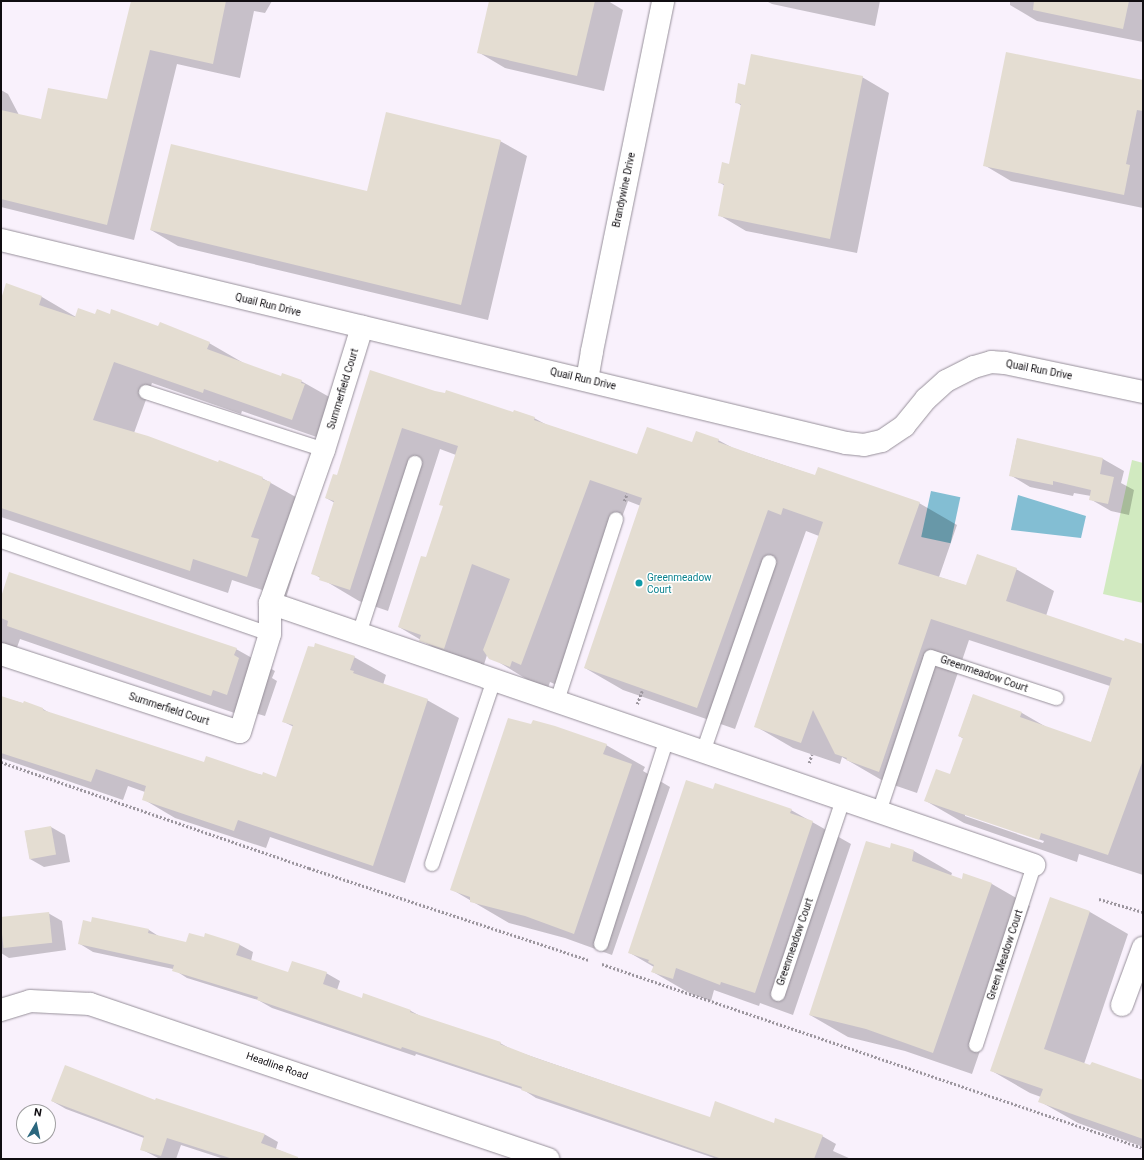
<!DOCTYPE html>
<style>
body{margin:0}
#map{position:relative;width:1144px;height:1160px;overflow:hidden;background:#f9f1fc;font-family:Roboto,sans-serif}
div>[style]{position:absolute}
.green>*{inset:0;background:#d1eac0}
.water>*{inset:0;background:#83bed3;transform-origin:0 0}
.shadow>*{inset:0;background:#0003}
.building>*{inset:0;background:#e4ddd2;transform-origin:0 0}
.path>*{height:2.5px;margin-top:-1.25px;transform-origin:0;background:repeating-linear-gradient(90deg,#9c969e 0 2px,transparent 0 4px)}
.roads{filter:drop-shadow(0 0 1px #97909a) drop-shadow(0 0 1px #97909a)}
.lane>*{height:14px;margin:-7px;padding:0 7px;transform-origin:7px;border-radius:7px;background:#fff}
.street>*{height:22px;margin:-11px;padding:0 11px;transform-origin:11px;border-radius:11px;background:#fff}
.dots>*{width:11px;height:11px;translate:-50% -50%;box-sizing:border-box;border:2px solid #fff;border-radius:50%}
span{translate:-50% -50%;white-space:nowrap;text-align:center;line-height:1.15;-webkit-text-stroke:3px #fff;paint-order:stroke}
.street-label{font-size:10px;color:#100d11}
.culture-label{font-size:10px;color:#0d838f}
.left{translate:0 -50%;text-align:left}
.frame{position:absolute;inset:0;border:2px solid #100d11;pointer-events:none}
.north{position:absolute;left:16px;top:1104px;width:40px;height:40px;box-sizing:border-box;background:#fff;border:1px solid #9f9ea0;border-radius:50%;rotate:9deg;font-size:11px;font-weight:700;line-height:16px;text-align:center;color:#100d11}
.north::after{content:'';display:block;margin:auto;width:14px;height:18px;background:#2b677e;clip-path:polygon(50% 0,100% 100%,50% 72%,0 100%)}
</style>
<div id="map">
<div class="green">
<div style="clip-path:polygon(1132px 460px,1143px 463px,1143px 603px,1103px 594px)"></div>
</div>
<div class="water">
<div style="left:931px;top:491px;width:30px;height:47px;rotate:12deg"></div>
<div style="clip-path:polygon(1018px 495px,1086px 516px,1081px 538px,1011px 530px)"></div>
</div>
<div class="shadow">
<div style="clip-path:polygon(132px 1px,272px 1px,265px 13px,254px 11px,240px 78px,177px 64px,134px 240px,1px 207px,1px 90px,8px 94px,19px 115px,42px 120px,108px 101px)"></div>
<div style="clip-path:polygon(490px 1px,608px 1px,623px 10px,604px 91px,505px 68px,478px 52px)"></div>
<div style="clip-path:polygon(766px 1px,880px 1px,875px 26px,772px 4px)"></div>
<div style="clip-path:polygon(1010px 1px,1143px 1px,1143px 42px,1037px 21px,1010px 5px)"></div>
<div style="clip-path:polygon(862px 77px,889px 93px,857px 253px,746px 231px,719px 215px,725px 186px,719px 182px,730px 165px,742px 106px,736px 102px,745px 86px)"></div>
<div style="clip-path:polygon(1143px 81px,1143px 208px,1011px 181px,984px 165px)"></div>
<div style="clip-path:polygon(500px 141px,527px 156px,488px 320px,178px 246px,151px 230px,368px 192px)"></div>
<div style="clip-path:polygon(7px 285px,42px 297px,76px 317px,110px 315px,209px 343px,247px 365px,282px 377px,301px 381px,340px 403px,331px 442px,242px 411px,241px 414px,152px 383px,134px 433px,262px 478px,301px 500px,290px 558px,297px 562px,286px 598px,232px 580px,228px 593px,1px 517px,1px 302px)"></div>
<div style="clip-path:polygon(evenodd,435px 392px,534px 418px,547px 425px,638px 455px,693px 443px,718px 440px,733px 448px,816px 476px,919px 503px,957px 525px,939px 577px,967px 586px,1016px 569px,1054px 591px,1046px 616px,1125px 642px,1143px 645px,1143px 875px,1079px 854px,1077px 862px,964px 823px,926px 801px,951px 776px,964px 739px,959px 736px,973px 695px,1022px 713px,1048px 728px,1091px 743px,1110px 686px,969px 640px,917px 793px,885px 782px,842px 757px,840px 764px,793px 748px,755px 726px,819px 536px,806px 531px,735px 729px,623px 690px,585px 668px,641px 506px,628px 501px,559px 686px,550px 682px,548px 688px,528px 680px,487px 655px,482px 671px,458px 662px,399px 627px,426px 559px,444px 506px,456px 455px,440px 449px,388px 611px,359px 601px,312px 573px,335px 503px,326px 498px,338px 477px,435px 392px,965px 814px,1044px 841px,1043px 843px,965px 816px,965px 814px)"></div>
<div style="clip-path:polygon(1017px 439px,1103px 459px,1124px 471px,1121px 483px,1134px 490px,1129px 515px,1111px 511px,1090px 499px,1091px 496px,1074px 493px,1073px 496px,1030px 487px,1010px 475px)"></div>
<div style="clip-path:polygon(1px 599px,236px 649px,275px 671px,272px 678px,277px 681px,265px 716px,251px 712px,249px 718px,20px 639px,15px 653px,1px 648px)"></div>
<div style="clip-path:polygon(354px 657px,386px 675px,383px 685px,427px 700px,459px 718px,405px 883px,270px 837px,266px 848px,175px 818px,143px 799px,145px 792px,128px 786px,123px 800px,1px 758px,1px 697px,43px 709px,53px 715px,205px 763px,277px 778px,294px 727px,284px 722px)"></div>
<div style="clip-path:polygon(606px 745px,645px 767px,643px 771px,670px 787px,612px 955px,565px 938px,509px 923px,451px 889px)"></div>
<div style="clip-path:polygon(714px 790px,791px 810px,851px 844px,793px 1015px,760px 1003px,759px 1006px,714px 990px,711px 1001px,691px 994px,653px 972px,654px 967px,630px 953px)"></div>
<div style="clip-path:polygon(51px 827px,65px 835px,70px 862px,44px 867px,30px 859px,25px 831px)"></div>
<div style="clip-path:polygon(891px 850px,914px 851px,952px 873px,951px 876px,962px 880px,964px 874px,992px 884px,1030px 906px,972px 1074px,905px 1051px,848px 1037px,810px 1015px)"></div>
<div style="clip-path:polygon(1051px 899px,1090px 912px,1128px 934px,1084px 1064px,1143px 1081px,1143px 1147px,1078px 1123px,1039px 1101px,1041px 1097px,1030px 1093px,992px 1071px)"></div>
<div style="clip-path:polygon(48px 913px,62px 921px,66px 950px,9px 958px,1px 953px,1px 920px)"></div>
<div style="clip-path:polygon(149px 930px,160px 937px,186px 943px,240px 945px,253px 952px,251px 961px,288px 974px,326px 973px,340px 981px,337px 990px,362px 999px,364px 994px,411px 1011px,422px 1017px,500px 1043px,513px 1050px,710px 1118px,774px 1124px,822px 1136px,836px 1144px,833px 1151px,851px 1159px,717px 1159px,536px 1098px,522px 1089px,416px 1054px,415px 1056px,272px 1008px,258px 1000px,187px 978px,173px 969px,93px 952px,80px 944px)"></div>
<div style="clip-path:polygon(52px 1101px,156px 1101px,264px 1134px,278px 1142px,276px 1149px,301px 1159px,224px 1159px,181px 1145px,176px 1159px,160px 1159px,141px 1149px,144px 1138px,66px 1109px)"></div>
</div>
<div class="building">
<div style="clip-path:polygon(131px 1px,226px 1px,213px 64px,150px 50px,107px 225px,1px 199px,1px 110px,41px 119px,48px 88px,107px 99px)"></div>
<div style="clip-path:polygon(489px 1px,595px 1px,577px 76px,477px 53px)"></div>
<div style="clip-path:polygon(1034px 1px,1129px 1px,1123px 29px,1033px 10px)"></div>
<div style="clip-path:polygon(1006px 52px,1143px 80px,1143px 111px,1137px 110px,1126px 164px,1130px 165px,1124px 195px,983px 166px)"></div>
<div style="clip-path:polygon(751px 54px,863px 76px,830px 239px,718px 216px,724px 184px,718px 183px,722px 162px,729px 164px,741px 104px,735px 103px,738px 83px,745px 85px)"></div>
<div style="clip-path:polygon(386px 112px,501px 140px,461px 305px,150px 230px,171px 144px,367px 191px)"></div>
<div style="clip-path:polygon(6px 283px,42px 296px,39px 305px,75px 317px,78px 308px,95px 314px,97px 309px,110px 314px,111px 309px,158px 326px,160px 322px,210px 342px,207px 349px,281px 376px,282px 373px,302px 380px,301px 383px,305px 384px,292px 420px,204px 389px,203px 393px,114px 362px,93px 420px,148px 436px,218px 462px,219px 460px,263px 477px,262px 479px,271px 482px,251px 537px,259px 539px,247px 577px,193px 559px,190px 571px,1px 508px,1px 299px)"></div>
<div style="clip-path:polygon(370px 370px,435px 391px,445px 393px,446px 390px,513px 412px,514px 410px,535px 417px,534px 420px,637px 454px,647px 427px,692px 442px,696px 431px,719px 439px,718px 442px,757px 456px,815px 475px,818px 467px,920px 502px,898px 564px,966px 585px,977px 554px,1017px 568px,1006px 601px,1124px 641px,1125px 638px,1143px 644px,1143px 760px,1108px 855px,1041px 833px,1039px 840px,924px 801px,936px 769px,950px 774px,963px 738px,958px 736px,973px 694px,1022px 712px,1020px 717px,1091px 742px,1112px 678px,931px 619px,879px 772px,846px 760px,847px 758px,835px 754px,813px 710px,801px 743px,754px 727px,823px 522px,783px 508px,781px 515px,768px 510px,697px 708px,584px 668px,642px 498px,590px 480px,521px 665px,512px 661px,510px 667px,489px 659px,483px 650px,510px 579px,472px 564px,444px 649px,419px 641px,421px 635px,398px 627px,421px 556px,426px 557px,443px 506px,439px 505px,458px 446px,402px 428px,350px 590px,319px 580px,320px 577px,311px 574px,334px 501px,325px 498px,333px 474px,337px 475px)"></div>
<div style="clip-path:polygon(1017px 438px,1103px 458px,1100px 474px,1114px 477px,1108px 504px,1089px 500px,1091px 490px,1053px 481px,1053px 485px,1009px 476px)"></div>
<div style="clip-path:polygon(9px 572px,237px 648px,234px 655px,239px 658px,227px 695px,213px 690px,211px 696px,7px 626px,8px 621px,1px 618px,1px 597px)"></div>
<div style="clip-path:polygon(315px 643px,355px 656px,350px 670px,354px 671px,353px 673px,428px 699px,373px 866px,238px 820px,234px 831px,142px 800px,146px 786px,96px 769px,91px 782px,1px 753px,1px 696px,23px 703px,24px 701px,43px 708px,43px 710px,204px 762px,206px 756px,262px 775px,263px 772px,276px 777px,293px 725px,282px 722px,308px 646px,314px 647px)"></div>
<div style="clip-path:polygon(508px 718px,531px 724px,533px 720px,555px 726px,607px 744px,603px 754px,632px 764px,574px 934px,525px 916px,470px 902px,470px 897px,450px 890px)"></div>
<div style="clip-path:polygon(686px 780px,713px 789px,715px 783px,792px 809px,790px 813px,813px 821px,755px 993px,721px 982px,720px 985px,676px 968px,673px 979px,651px 972px,654px 965px,648px 962px,649px 960px,628px 953px)"></div>
<div style="left:51px;top:826px;width:29px;height:27px;rotate:80deg"></div>
<div style="clip-path:polygon(866px 841px,890px 848px,891px 843px,914px 850px,912px 861px,962px 879px,963px 873px,992px 883px,933px 1053px,866px 1029px,809px 1015px)"></div>
<div style="clip-path:polygon(1050px 897px,1090px 911px,1044px 1049px,1090px 1065px,1092px 1062px,1143px 1080px,1143px 1139px,1038px 1102px,1043px 1089px,990px 1071px)"></div>
<div style="left:49px;top:912px;width:31px;height:49px;rotate:84deg"></div>
<div style="clip-path:polygon(92px 917px,149px 929px,148px 933px,186px 942px,189px 933px,204px 937px,205px 933px,240px 944px,236px 955px,288px 972px,292px 961px,327px 972px,323px 984px,362px 998px,363px 993px,411px 1010px,410px 1012px,501px 1042px,500px 1044px,536px 1058px,710px 1117px,715px 1101px,774px 1123px,775px 1118px,823px 1135px,814px 1159px,722px 1159px,521px 1090px,522px 1087px,402px 1047px,401px 1049px,257px 1000px,258px 997px,172px 971px,174px 965px,78px 944px,83px 920px,91px 922px)"></div>
<div style="clip-path:polygon(65px 1065px,155px 1100px,156px 1098px,265px 1134px,261px 1143px,298px 1157px,298px 1159px,233px 1159px,167px 1138px,161px 1156px,140px 1150px,144px 1136px,51px 1101px)"></div>
</div>
<div class="path">
<div style="left:624px;top:501px;width:8px;rotate:-67deg"></div>
<div style="left:637px;top:704px;width:14px;rotate:-69deg"></div>
<div style="left:1px;top:762px;width:326px;rotate:19deg"></div>
<div style="left:309px;top:868px;width:294px;rotate:18.2deg"></div>
<div style="left:809px;top:763px;width:9px;rotate:-72deg"></div>
<div style="left:1099px;top:899px;width:46px;rotate:16.5deg"></div>
<div style="left:602px;top:964px;width:571px;rotate:18.78deg"></div>
</div>
<div class="roads">
<div class="lane">
<div style="left:146px;top:392px;width:187px;rotate:18deg"></div>
<div style="left:1px;top:541px;width:285px;rotate:19.1deg"></div>
<div style="left:359px;top:634px;width:180px;rotate:-71.9deg"></div>
<div style="left:557px;top:701px;width:191px;rotate:-72deg"></div>
<div style="left:703px;top:752px;width:201px;rotate:-70.8deg"></div>
<div style="left:879px;top:812px;width:163px;rotate:-71.5deg"></div>
<div style="left:931px;top:657px;width:132px;rotate:18.2deg"></div>
<div style="left:432px;top:864px;width:194px;rotate:-71.4deg"></div>
<div style="left:601px;top:944px;width:215px;rotate:-72.2deg"></div>
<div style="left:778px;top:994px;width:205px;rotate:-71.5deg"></div>
<div style="left:976px;top:1045px;width:189px;rotate:-72.1deg"></div>
</div>
<div class="street">
<div style="left:1px;top:240px;width:869px;rotate:13.51deg"></div>
<div style="left:846px;top:443px;width:18px;rotate:6deg"></div>
<div style="left:864px;top:445px;width:18px;rotate:-13deg"></div>
<div style="left:882px;top:441px;width:27px;rotate:-34deg"></div>
<div style="left:904px;top:426px;width:35px;rotate:-51deg"></div>
<div style="left:926px;top:399px;width:27px;rotate:-42deg"></div>
<div style="left:946px;top:381px;width:31px;rotate:-27deg"></div>
<div style="left:974px;top:367px;width:18px;rotate:-16deg"></div>
<div style="left:991px;top:362px;width:14px;rotate:4deg"></div>
<div style="left:1005px;top:363px;width:141px;rotate:11.9deg"></div>
<div style="left:587px;top:380px;width:29px;rotate:-80deg"></div>
<div style="left:592px;top:351px;width:357px;rotate:-78.5deg"></div>
<div style="left:270px;top:603px;width:808px;rotate:18.93deg"></div>
<div style="left:1px;top:654px;width:251px;rotate:18.1deg"></div>
<div style="left:240px;top:732px;width:102px;rotate:-73deg"></div>
<div style="left:270px;top:634px;width:31px;rotate:-90deg"></div>
<div style="left:270px;top:603px;width:162px;rotate:-70.6deg"></div>
<div style="left:324px;top:450px;width:129px;rotate:-72.8deg"></div>
<div style="left:1122px;top:1005px;width:61px;rotate:-69.8deg"></div>
<div style="left:1px;top:1010px;width:30px;rotate:-17deg"></div>
<div style="left:30px;top:1001px;width:60px;rotate:2.9deg"></div>
<div style="left:90px;top:1004px;width:484px;rotate:18.7deg"></div>
</div>
</div>
<div class="dots">
<div style="left:639px;top:583px;background:#0f9aa8"></div>
</div>
<div class="street-label">
<span style="left:624px;top:190px;rotate:-78deg">Brandywine Drive</span>
<span style="left:268px;top:305px;rotate:14deg">Quail Run Drive</span>
<span style="left:1039px;top:370px;rotate:11deg">Quail Run Drive</span>
<span style="left:583px;top:379px;rotate:13deg">Quail Run Drive</span>
<span style="left:343px;top:389px;rotate:-73deg">Summerfield Court</span>
<span style="left:984px;top:674px;rotate:19deg">Greenmeadow Court</span>
<span style="left:169px;top:709px;rotate:18deg">Summerfield Court</span>
<span style="left:795px;top:942px;rotate:-71deg">Greenmeadow Court</span>
<span style="left:1005px;top:955px;rotate:-72deg">Green Meadow Court</span>
<span style="left:277px;top:1066px;rotate:19deg">Headline Road</span>
</div>
<div class="culture-label">
<span class="left" style="left:647px;top:583px">Greenmeadow<br>Court</span>
</div>
<div class="frame"></div>
<div class="north">N</div>
</div>
